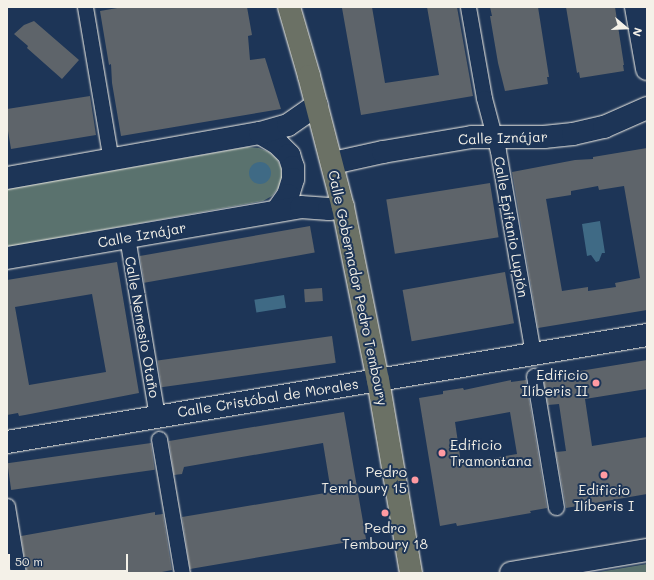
<!DOCTYPE html>
<meta charset="utf-8">
<style>
body{margin:0}
#map{position:relative;width:654px;height:580px;overflow:hidden;background:#1d3557;font-family:Mali,sans-serif}
div>[style]{position:absolute}
.green>*{inset:0;background:#5a726e}
.water>*{inset:0;background:#3f6a85;transform-origin:0 0}
.round{border-radius:50%}
.building>*{inset:0;background:#5e646a;transform-origin:0 0}
.roads{filter:drop-shadow(0 0 1px #f4f1e8) drop-shadow(0 0 1px #f4f1e8)}
.street>*{height:15px;margin:-7.5px;padding:0 7.5px;transform-origin:7.5px;border-radius:7.5px;background:#1d3557}
.secondary>*{height:22px;margin:-11px;padding:0 11px;transform-origin:11px;border-radius:11px;background:#1d3557}
.primary>*{height:22px;margin:-11px;padding:0 11px;transform-origin:11px;border-radius:11px;background:#6b7165}
.dots>*{width:11px;height:11px;translate:-50% -50%;box-sizing:border-box;border:2px solid #1d3557;border-radius:50%}
span{translate:-50% -50%;white-space:nowrap;text-align:center;line-height:1.15;-webkit-text-stroke:4px #1d3557;paint-order:stroke}
.street-label{font-size:14px;color:#f4f1e8}
.poi-label{font-size:14px;color:#f4f1e8}
.right{translate:-100% -50%;text-align:right}
.left{translate:0 -50%;text-align:left}
.frame{position:absolute;inset:0;border:8px solid #f4f1e8;pointer-events:none}
.north{position:absolute;left:606px;top:8px;width:40px;height:40px;-webkit-text-stroke:3px #1d3557;paint-order:stroke;rotate:109deg;font-size:11px;font-weight:700;line-height:16px;text-align:center;color:#f4f1e8}
.north::after{content:'';display:block;margin:auto;width:14px;height:18px;background:#f4f1e8;clip-path:polygon(50% 0,100% 100%,50% 72%,0 100%)}
.scale{position:absolute;left:8px;top:554px;width:120px;height:18px;box-sizing:border-box;border:2px solid #f4f1e8;border-top:0;padding-left:5px;font-size:12px;line-height:14px;white-space:nowrap;color:#f4f1e8;-webkit-text-stroke:3px #1d3557;paint-order:stroke}
</style>
<div id="map">
<div class="green">
<div style="clip-path:polygon(247px 147px,259px 148px,269px 152px,277px 159px,281px 167px,282px 177px,279px 187px,272px 196px,263px 201px,7px 247px,7px 189px)"></div>
<div style="clip-path:polygon(647px 564px,647px 573px,593px 573px)"></div>
</div>
<div class="water">
<div class="round" style="left:249px;top:162px;width:22px;height:22px"></div>
<div style="clip-path:polygon(600px 221px,605px 253px,602px 253px,599px 261px,596px 262px,591px 255px,587px 256px,582px 224px)"></div>
<div style="left:284px;top:295px;width:13px;height:30px;rotate:81deg"></div>
</div>
<div class="building">
<div style="clip-path:polygon(123px 7px,247px 7px,252px 35px,248px 36px,250px 60px,265px 58px,281px 109px,121px 136px,112px 83px,111px 64px,109px 65px,100px 11px)"></div>
<div style="clip-path:polygon(351px 7px,372px 7px,385px 83px,439px 75px,427px 7px,457px 7px,473px 96px,361px 115px,342px 8px)"></div>
<div style="clip-path:polygon(490px 7px,538px 7px,549px 77px,547px 77px,548px 84px,505px 91px,498px 63px,490px 16px,492px 16px)"></div>
<div style="clip-path:polygon(566px 7px,615px 7px,624px 65px,623px 65px,624px 71px,580px 78px,579px 72px,577px 73px)"></div>
<div style="clip-path:polygon(34px 21px,79px 60px,62px 79px,27px 48px,28px 46px,14px 34px,24px 25px)"></div>
<div style="clip-path:polygon(90px 96px,96px 135px,11px 149px,7px 125px,7px 109px)"></div>
<div style="clip-path:polygon(evenodd,647px 148px,647px 310px,538px 328px,512px 172px,575px 160px,593px 159px,593px 157px,647px 148px,598px 186px,599px 190px,624px 186px,640px 278px,615px 283px,616px 287px,588px 291px,588px 287px,562px 291px,546px 199px,571px 195px,571px 191px,598px 186px)"></div>
<div style="left:490px;top:183px;width:55px;height:105px;rotate:81deg"></div>
<div style="left:310px;top:226px;width:27px;height:173px;rotate:80deg"></div>
<div style="clip-path:polygon(evenodd,117px 262px,139px 393px,25px 415px,19px 416px,18px 413px,7px 415px,7px 280px,117px 262px,92px 294px,106px 372px,29px 385px,15px 307px,92px 294px)"></div>
<div style="left:505px;top:272px;width:52px;height:104px;rotate:80deg"></div>
<div style="left:322px;top:288px;width:13px;height:18px;rotate:86deg"></div>
<div style="left:332px;top:336px;width:27px;height:176px;rotate:82deg"></div>
<div style="clip-path:polygon(647px 360px,647px 389px,585px 399px,592px 446px,647px 437px,647px 494px,566px 508px,556px 452px,566px 451px,559px 404px,548px 405px,543px 377px)"></div>
<div style="clip-path:polygon(evenodd,511px 380px,511px 382px,526px 380px,547px 508px,530px 511px,531px 513px,457px 526px,456px 523px,440px 526px,419px 398px,443px 394px,443px 391px,463px 388px,464px 390px,511px 380px,510px 412px,517px 454px,461px 463px,455px 422px,510px 412px)"></div>
<div style="clip-path:polygon(344px 412px,366px 539px,190px 569px,182px 517px,331px 492px,323px 443px,184px 467px,182px 474px,174px 475px,169px 441px)"></div>
<div style="left:151px;top:443px;width:27px;height:145px;rotate:82deg"></div>
<div style="clip-path:polygon(155px 512px,155px 515px,163px 514px,172px 570px,157px 573px,27px 573px,21px 536px)"></div>
</div>
<div class="roads">
<div class="street">
<div style="left:85px;top:7px;width:155px;rotate:80.4deg"></div>
<div style="left:468px;top:7px;width:92px;rotate:80deg"></div>
<div style="left:484px;top:98px;width:55px;rotate:75.2deg"></div>
<div style="left:498px;top:151px;width:206px;rotate:80.2deg"></div>
<div style="left:127px;top:237px;width:182px;rotate:80.5deg"></div>
<div style="left:534px;top:376px;width:133px;rotate:80.5deg"></div>
<div style="left:159px;top:439px;width:136px;rotate:80.3deg"></div>
<div style="left:7px;top:506px;width:68px;rotate:80.7deg"></div>
</div>
<div class="secondary">
<div style="left:636px;top:7px;width:63px;rotate:79.9deg"></div>
<div style="left:260px;top:133px;width:21px;rotate:31deg"></div>
<div style="left:278px;top:144px;width:16px;rotate:45deg"></div>
<div style="left:289px;top:155px;width:13px;rotate:72deg"></div>
<div style="left:293px;top:167px;width:12px;rotate:90deg"></div>
<div style="left:293px;top:179px;width:17px;rotate:107deg"></div>
<div style="left:288px;top:195px;width:19px;rotate:125deg"></div>
<div style="left:333px;top:163px;width:51px;rotate:-12.4deg"></div>
<div style="left:383px;top:152px;width:90px;rotate:-9.6deg"></div>
<div style="left:472px;top:137px;width:72px"></div>
<div style="left:544px;top:137px;width:29px;rotate:-6deg"></div>
<div style="left:573px;top:134px;width:32px;rotate:-13deg"></div>
<div style="left:604px;top:127px;width:47px;rotate:-23.8deg"></div>
<div style="left:7px;top:178px;width:257px;rotate:-10.1deg"></div>
<div style="left:260px;top:133px;width:29px;rotate:-16deg"></div>
<div style="left:288px;top:125px;width:35px;rotate:-35deg"></div>
<div style="left:7px;top:258px;width:298px;rotate:-9.8deg"></div>
<div style="left:301px;top:207px;width:28px;rotate:4deg"></div>
<div style="left:329px;top:209px;width:14px;rotate:-8deg"></div>
<div style="left:7px;top:442px;width:649px;rotate:-9.49deg"></div>
<div style="left:511px;top:573px;width:138px;rotate:-9.6deg"></div>
</div>
<div class="primary">
<div style="left:289px;top:7px;width:72px;rotate:73.8deg"></div>
<div style="left:309px;top:76px;width:135px;rotate:75.5deg"></div>
<div style="left:343px;top:207px;width:177px;rotate:78.6deg"></div>
<div style="left:378px;top:380px;width:196px;rotate:80.3deg"></div>
</div>
</div>
<div class="dots">
<div style="left:596px;top:383px;background:#ff9aa2"></div>
<div style="left:442px;top:453px;background:#ff9aa2"></div>
<div style="left:604px;top:475px;background:#ff9aa2"></div>
<div style="left:415px;top:480px;background:#ff9aa2"></div>
<div style="left:385px;top:513px;background:#ff9aa2"></div>
</div>
<div class="street-label">
<span style="left:503px;top:138px;rotate:-2deg">Calle Iznájar</span>
<span style="left:511px;top:227px;rotate:80deg">Calle Epifanio Lupión</span>
<span style="left:142px;top:235px;rotate:-10deg">Calle Iznájar</span>
<span style="left:358px;top:288px;rotate:78deg">Calle Gobernador Pedro Temboury</span>
<span style="left:142px;top:327px;rotate:80deg">Calle Nemesio Otaño</span>
<span style="left:268px;top:398px;rotate:-9deg">Calle Cristóbal de Morales</span>
</div>
<div class="poi-label">
<span class="right" style="left:588px;top:383px">Edificio<br>Ilíberis II</span>
<span class="left" style="left:450px;top:453px">Edificio<br>Tramontana</span>
<span class="right" style="left:407px;top:480px">Pedro<br>Temboury 15</span>
<span style="left:604px;top:498px">Edificio<br>Ilíberis I</span>
<span style="left:385px;top:536px">Pedro<br>Temboury 18</span>
</div>
<div class="frame"></div>
<div class="north">N</div>
<div class="scale">50 m</div>
</div>
